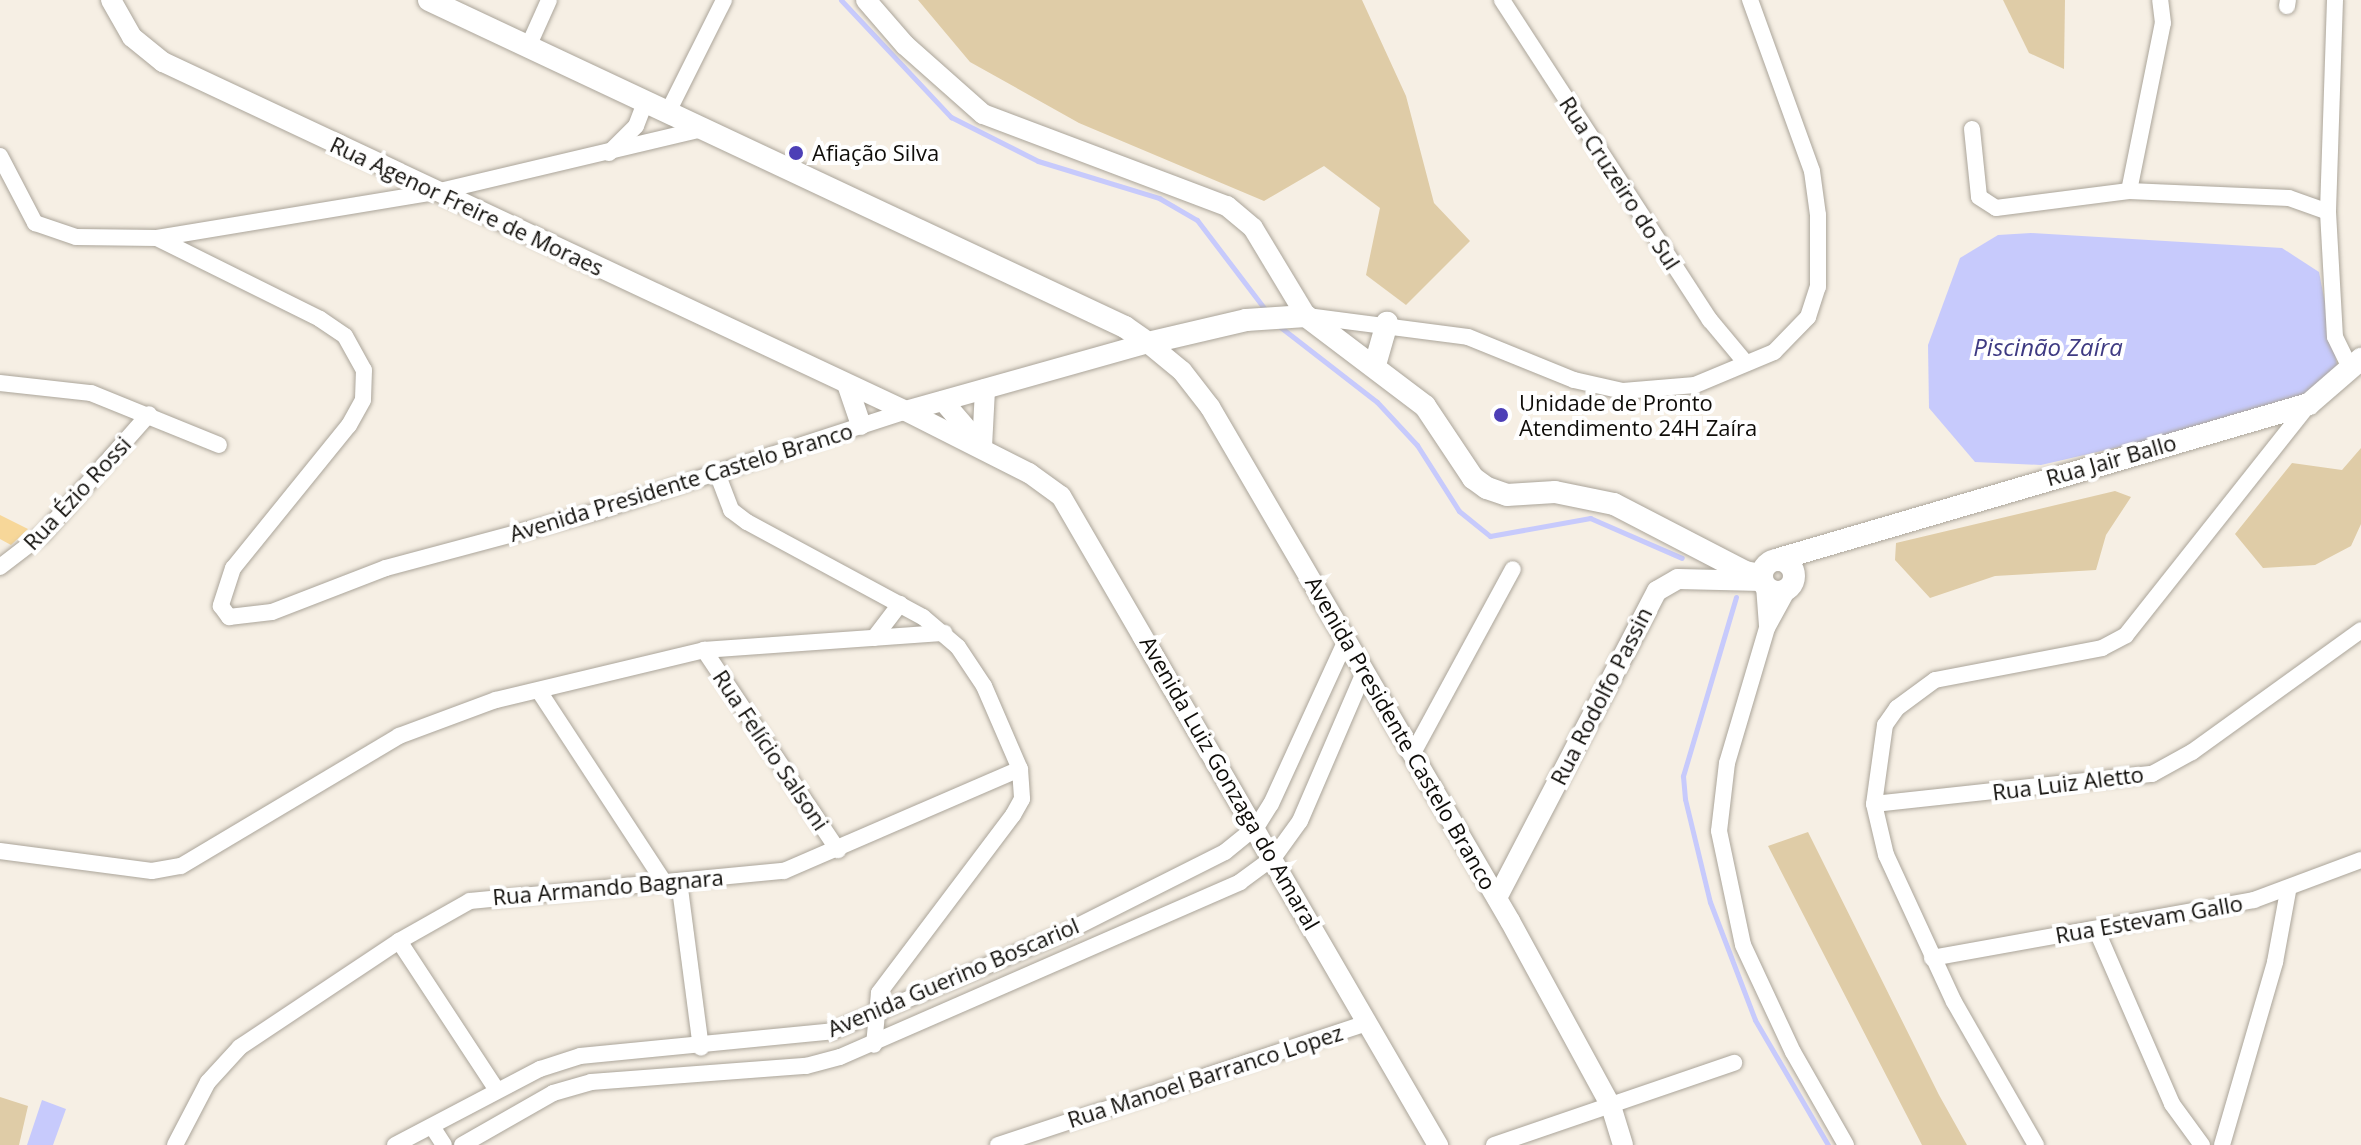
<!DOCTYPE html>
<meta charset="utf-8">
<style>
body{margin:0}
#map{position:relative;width:2361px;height:1145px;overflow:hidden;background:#f6efe4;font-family:"Open Sans",sans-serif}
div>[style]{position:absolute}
.green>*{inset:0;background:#dfcca7}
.water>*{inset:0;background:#c7cafc}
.stream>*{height:5px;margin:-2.5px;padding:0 2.5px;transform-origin:2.5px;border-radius:2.5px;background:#c7cafc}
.building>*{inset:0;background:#f7d799}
.roads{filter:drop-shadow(0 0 2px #aba59a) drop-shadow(0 0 2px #aba59a)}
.minor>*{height:16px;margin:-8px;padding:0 8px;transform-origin:8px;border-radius:8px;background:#fff}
.tertiary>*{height:20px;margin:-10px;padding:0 10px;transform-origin:10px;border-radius:10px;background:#fff}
.secondary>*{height:22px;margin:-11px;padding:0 11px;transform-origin:11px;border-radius:11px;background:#fff}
.secondary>.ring{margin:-11px;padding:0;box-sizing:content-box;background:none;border:22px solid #fff;border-radius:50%}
.dots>*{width:22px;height:22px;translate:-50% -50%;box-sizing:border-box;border:4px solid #fff;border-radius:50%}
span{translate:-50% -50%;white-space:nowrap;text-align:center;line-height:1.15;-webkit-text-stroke:8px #fff;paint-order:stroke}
.poi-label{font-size:22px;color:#0f0d09}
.left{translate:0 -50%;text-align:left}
.street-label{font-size:22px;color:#0f0d09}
.water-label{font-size:24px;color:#3e3a82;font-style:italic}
</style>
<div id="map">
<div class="green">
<div style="clip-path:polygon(918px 0,1362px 0,1406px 96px,1434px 203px,1470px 241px,1406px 305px,1366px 275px,1380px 208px,1324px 166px,1264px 201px,1079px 123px,970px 62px)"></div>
<div style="clip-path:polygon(2003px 0,2065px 0,2064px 69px,2029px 53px)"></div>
<div style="clip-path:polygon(2361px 448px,2361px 524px,2351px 546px,2315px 565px,2263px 568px,2235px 534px,2292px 463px,2342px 470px)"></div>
<div style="clip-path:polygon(2115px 491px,2131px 497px,2106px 535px,2096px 570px,1995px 576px,1930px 598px,1895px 560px,1896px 543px)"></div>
<div style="clip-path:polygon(1808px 832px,1939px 1095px,1967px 1145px,1922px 1145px,1768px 846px)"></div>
<div style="clip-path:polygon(0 1097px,28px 1106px,19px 1145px,0 1145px)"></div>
</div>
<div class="water">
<div style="clip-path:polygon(2031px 233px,2282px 248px,2319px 272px,2338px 370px,2308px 394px,2158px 438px,2041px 465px,1975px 462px,1929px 408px,1928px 345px,1960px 258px,1998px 235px)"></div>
<div style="clip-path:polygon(42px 1100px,66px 1109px,53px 1145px,27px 1145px)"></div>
</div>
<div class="stream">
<div style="left:841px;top:0;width:161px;rotate:46.8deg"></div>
<div style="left:951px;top:117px;width:97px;rotate:26.8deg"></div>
<div style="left:1038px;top:161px;width:127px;rotate:17deg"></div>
<div style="left:1159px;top:198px;width:44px;rotate:30.1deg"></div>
<div style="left:1197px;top:220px;width:116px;rotate:52.7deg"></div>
<div style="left:1279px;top:326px;width:124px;rotate:37.8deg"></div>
<div style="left:1377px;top:402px;width:59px;rotate:47.1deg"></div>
<div style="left:1417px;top:445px;width:78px;rotate:57.5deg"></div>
<div style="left:1459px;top:511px;width:40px;rotate:39deg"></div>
<div style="left:1490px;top:536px;width:102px;rotate:-10.2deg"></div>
<div style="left:1590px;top:518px;width:100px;rotate:23.5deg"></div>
<div style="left:1736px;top:597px;width:187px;rotate:106.5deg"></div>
<div style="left:1683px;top:776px;width:23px;rotate:85deg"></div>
<div style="left:1685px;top:799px;width:106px;rotate:76.4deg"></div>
<div style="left:1710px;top:902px;width:126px;rotate:69.1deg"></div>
<div style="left:1755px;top:1020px;width:145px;rotate:59.7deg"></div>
</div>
<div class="building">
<div style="clip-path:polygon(0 515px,28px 529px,11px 545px,0 539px)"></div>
</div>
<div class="roads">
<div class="minor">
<div style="left:1502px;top:0;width:382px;rotate:57deg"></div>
<div style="left:1710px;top:320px;width:55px;rotate:50.2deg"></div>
<div style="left:2335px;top:0;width:212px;rotate:91.9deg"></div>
<div style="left:2328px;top:212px;width:125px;rotate:86.8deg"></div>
<div style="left:2335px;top:337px;width:34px;rotate:64deg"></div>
<div style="left:2287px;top:6px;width:6px;rotate:-81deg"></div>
<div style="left:528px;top:47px;width:51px;rotate:-65.9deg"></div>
<div style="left:667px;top:114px;width:127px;rotate:-63.4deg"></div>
<div style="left:1972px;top:129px;width:68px;rotate:84.1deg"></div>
<div style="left:1979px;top:197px;width:20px;rotate:33deg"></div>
<div style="left:1996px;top:208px;width:134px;rotate:-7.3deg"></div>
<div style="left:2129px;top:191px;width:160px;rotate:2.5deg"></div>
<div style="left:2289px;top:198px;width:41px;rotate:19.7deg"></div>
<div style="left:609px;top:153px;width:38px;rotate:-45deg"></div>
<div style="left:636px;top:126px;width:25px;rotate:-69deg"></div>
<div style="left:0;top:156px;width:76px;rotate:62.4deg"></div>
<div style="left:35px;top:223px;width:43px;rotate:18.9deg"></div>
<div style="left:76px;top:237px;width:81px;rotate:0.7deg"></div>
<div style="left:157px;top:238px;width:283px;rotate:-9.4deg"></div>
<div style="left:436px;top:192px;width:269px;rotate:-13.3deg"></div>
<div style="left:2129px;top:191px;width:171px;rotate:-78.6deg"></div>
<div style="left:2163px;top:23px;width:23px;rotate:-97deg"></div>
<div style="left:157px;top:238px;width:182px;rotate:26.4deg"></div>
<div style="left:320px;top:319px;width:30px;rotate:34deg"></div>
<div style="left:345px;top:336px;width:39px;rotate:61deg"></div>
<div style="left:364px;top:370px;width:30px;rotate:92deg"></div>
<div style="left:363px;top:400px;width:29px;rotate:119deg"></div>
<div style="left:349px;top:425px;width:184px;rotate:129deg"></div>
<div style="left:233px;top:568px;width:40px;rotate:108deg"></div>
<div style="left:221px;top:606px;width:14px;rotate:54deg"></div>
<div style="left:229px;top:617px;width:43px;rotate:-6.6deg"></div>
<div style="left:272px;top:612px;width:122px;rotate:-21.1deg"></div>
<div style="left:386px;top:568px;width:220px;rotate:-15deg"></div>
<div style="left:599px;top:511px;width:323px;rotate:-18deg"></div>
<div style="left:1307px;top:316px;width:162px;rotate:7.4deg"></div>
<div style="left:1468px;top:337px;width:114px;rotate:22.1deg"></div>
<div style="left:1574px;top:380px;width:50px;rotate:12.7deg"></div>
<div style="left:1623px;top:391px;width:72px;rotate:-4.8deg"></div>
<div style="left:1695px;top:385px;width:86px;rotate:-22.7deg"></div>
<div style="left:1774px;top:352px;width:49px;rotate:-45.8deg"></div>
<div style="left:1808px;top:317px;width:32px;rotate:-72deg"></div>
<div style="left:1818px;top:287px;width:72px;rotate:-90deg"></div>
<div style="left:1818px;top:215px;width:44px;rotate:-97.8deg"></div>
<div style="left:1812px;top:171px;width:182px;rotate:-109.9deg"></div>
<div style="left:0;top:383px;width:92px;rotate:6.3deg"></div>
<div style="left:91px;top:393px;width:138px;rotate:22.1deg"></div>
<div style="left:717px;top:473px;width:40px;rotate:69deg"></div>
<div style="left:731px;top:510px;width:20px;rotate:37deg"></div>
<div style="left:747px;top:522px;width:200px;rotate:28.4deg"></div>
<div style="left:923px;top:617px;width:46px;rotate:40.6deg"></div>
<div style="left:958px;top:647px;width:47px;rotate:56.3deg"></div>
<div style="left:984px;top:686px;width:90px;rotate:66.6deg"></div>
<div style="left:1020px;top:769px;width:30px;rotate:86deg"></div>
<div style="left:1022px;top:799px;width:18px;rotate:119deg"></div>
<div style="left:1013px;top:815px;width:223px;rotate:127deg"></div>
<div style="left:879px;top:993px;width:52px;rotate:95.5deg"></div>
<div style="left:0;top:567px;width:54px;rotate:-37.5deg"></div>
<div style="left:43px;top:534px;width:160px;rotate:-48.5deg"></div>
<div style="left:1764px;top:586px;width:40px;rotate:85.7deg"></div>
<div style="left:1789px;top:588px;width:46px;rotate:118.8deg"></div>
<div style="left:1767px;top:628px;width:141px;rotate:106.5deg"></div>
<div style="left:1727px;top:763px;width:68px;rotate:96.7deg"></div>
<div style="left:1719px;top:831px;width:116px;rotate:78.1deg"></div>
<div style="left:1743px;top:945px;width:118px;rotate:65deg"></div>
<div style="left:1793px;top:1052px;width:107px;rotate:60.3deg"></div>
<div style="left:874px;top:638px;width:43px;rotate:-52.6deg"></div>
<div style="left:704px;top:650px;width:241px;rotate:56.2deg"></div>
<div style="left:539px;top:691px;width:228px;rotate:56.8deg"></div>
<div style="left:1413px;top:753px;width:209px;rotate:-61.5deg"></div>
<div style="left:1874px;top:804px;width:280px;rotate:-6.2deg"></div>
<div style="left:2152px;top:774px;width:46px;rotate:-28.8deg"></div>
<div style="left:2192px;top:752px;width:208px;rotate:-35.8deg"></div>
<div style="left:0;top:851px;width:153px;rotate:7.5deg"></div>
<div style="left:152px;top:871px;width:29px;rotate:-10deg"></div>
<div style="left:181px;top:866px;width:254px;rotate:-30.8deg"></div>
<div style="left:399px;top:736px;width:103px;rotate:-20.4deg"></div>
<div style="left:496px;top:700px;width:214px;rotate:-13.5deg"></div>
<div style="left:704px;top:650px;width:241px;rotate:-4.1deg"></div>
<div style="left:679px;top:881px;width:168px;rotate:82.5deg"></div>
<div style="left:2096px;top:929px;width:191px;rotate:66.5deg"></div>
<div style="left:2172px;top:1104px;width:51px;rotate:53.8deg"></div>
<div style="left:399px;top:941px;width:178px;rotate:56.7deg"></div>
<div style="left:1932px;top:958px;width:327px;rotate:-10.2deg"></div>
<div style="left:2254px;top:900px;width:114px;rotate:-20.5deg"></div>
<div style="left:433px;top:1128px;width:20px;rotate:57deg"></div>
<div style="left:175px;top:1145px;width:71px;rotate:-62.4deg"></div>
<div style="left:208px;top:1082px;width:47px;rotate:-47.6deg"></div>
<div style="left:240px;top:1047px;width:191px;rotate:-33.7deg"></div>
<div style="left:399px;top:941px;width:81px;rotate:-29.4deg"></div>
<div style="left:470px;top:901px;width:315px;rotate:-5.5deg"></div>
<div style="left:784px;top:871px;width:257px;rotate:-23.4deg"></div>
<div style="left:395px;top:1145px;width:164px;rotate:-27.7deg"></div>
<div style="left:540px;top:1069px;width:42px;rotate:-18deg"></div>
<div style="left:580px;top:1056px;width:254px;rotate:-5.6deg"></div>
<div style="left:833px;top:1031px;width:251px;rotate:-23deg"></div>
<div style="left:1064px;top:933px;width:180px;rotate:-26.7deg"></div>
<div style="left:1225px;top:852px;width:41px;rotate:-39.1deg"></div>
<div style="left:1257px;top:826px;width:26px;rotate:-58deg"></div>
<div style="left:1271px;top:804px;width:183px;rotate:-65.4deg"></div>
<div style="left:462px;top:1145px;width:105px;rotate:-29.7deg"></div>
<div style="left:553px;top:1093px;width:40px;rotate:-16deg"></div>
<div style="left:591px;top:1082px;width:216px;rotate:-4.3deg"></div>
<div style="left:806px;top:1066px;width:35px;rotate:-15deg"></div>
<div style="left:840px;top:1057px;width:437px;rotate:-23.6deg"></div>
<div style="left:1240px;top:882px;width:42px;rotate:-36.3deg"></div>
<div style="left:1274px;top:857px;width:44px;rotate:-54.2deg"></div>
<div style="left:1300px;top:821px;width:164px;rotate:-66.7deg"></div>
<div style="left:998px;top:1145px;width:388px;rotate:-18.3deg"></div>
<div style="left:1494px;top:1145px;width:254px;rotate:-18.9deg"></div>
<div style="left:2036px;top:1145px;width:165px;rotate:-119.8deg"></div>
<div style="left:1954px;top:1002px;width:162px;rotate:-114.8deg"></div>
<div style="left:1886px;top:855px;width:52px;rotate:-103.2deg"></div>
<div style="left:1874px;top:804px;width:80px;rotate:-82.1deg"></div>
<div style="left:1885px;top:725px;width:21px;rotate:-55deg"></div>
<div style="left:1897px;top:708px;width:47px;rotate:-36.4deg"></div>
<div style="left:1935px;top:680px;width:170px;rotate:-10.8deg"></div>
<div style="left:2102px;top:648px;width:27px;rotate:-28deg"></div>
<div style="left:2126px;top:635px;width:295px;rotate:-51.6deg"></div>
<div style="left:2222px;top:1145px;width:191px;rotate:-73.8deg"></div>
<div style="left:2275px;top:962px;width:72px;rotate:-79.6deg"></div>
</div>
<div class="tertiary">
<div style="left:111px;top:0;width:43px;rotate:60.4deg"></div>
<div style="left:132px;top:37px;width:40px;rotate:39deg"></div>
<div style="left:163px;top:62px;width:821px;rotate:25.16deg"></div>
<div style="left:906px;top:411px;width:138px;rotate:26.8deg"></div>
<div style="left:1029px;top:473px;width:39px;rotate:36deg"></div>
<div style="left:1061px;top:496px;width:751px;rotate:59.85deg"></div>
<div style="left:866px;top:0;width:60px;rotate:49.1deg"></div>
<div style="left:905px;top:45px;width:104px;rotate:41.5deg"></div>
<div style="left:983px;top:114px;width:261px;rotate:20.7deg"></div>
<div style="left:1227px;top:206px;width:34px;rotate:40deg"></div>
<div style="left:1253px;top:228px;width:103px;rotate:58.9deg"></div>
<div style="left:847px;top:384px;width:43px;rotate:71.1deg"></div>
<div style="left:943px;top:401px;width:57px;rotate:49.3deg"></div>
<div style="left:906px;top:411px;width:251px;rotate:-15.7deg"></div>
<div style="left:1148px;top:343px;width:44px;rotate:39.5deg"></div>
<div style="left:1182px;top:371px;width:46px;rotate:52.1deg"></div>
<div style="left:1210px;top:407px;width:595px;rotate:59.73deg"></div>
<div style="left:1510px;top:921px;width:211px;rotate:61.4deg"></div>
<div style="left:1611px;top:1106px;width:41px;rotate:72.9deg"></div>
<div style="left:982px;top:447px;width:58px;rotate:-87deg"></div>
<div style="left:1497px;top:898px;width:346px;rotate:-62.5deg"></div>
<div style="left:1657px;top:591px;width:24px;rotate:-30deg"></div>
<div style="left:1678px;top:579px;width:84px;rotate:1.4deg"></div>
</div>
<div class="secondary">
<div style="left:429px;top:0;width:769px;rotate:25.17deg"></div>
<div style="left:1125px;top:327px;width:28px;rotate:35deg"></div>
<div style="left:1148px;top:343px;width:101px;rotate:-13.2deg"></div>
<div style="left:1246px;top:320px;width:60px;rotate:-3.8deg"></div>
<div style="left:1306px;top:316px;width:149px;rotate:37.1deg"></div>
<div style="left:1425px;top:406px;width:87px;rotate:56.3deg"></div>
<div style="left:1473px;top:478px;width:17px;rotate:36deg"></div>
<div style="left:1487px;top:488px;width:21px;rotate:19deg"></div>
<div style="left:1507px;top:495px;width:48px;rotate:-3.6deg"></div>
<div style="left:1555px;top:492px;width:60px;rotate:11.5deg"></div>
<div style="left:1614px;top:504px;width:148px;rotate:27.4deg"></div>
<div style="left:1745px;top:572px;width:16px;rotate:11deg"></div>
<div style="left:1375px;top:365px;width:44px;rotate:-74.1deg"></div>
<div style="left:1779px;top:559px;width:552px;rotate:-16.3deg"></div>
<div style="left:2309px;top:404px;width:69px;rotate:-40.9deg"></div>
<div class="ring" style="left:1762px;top:560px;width:10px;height:10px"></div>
</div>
</div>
<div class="dots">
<div style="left:796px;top:153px;background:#4d3fb6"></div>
<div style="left:1501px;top:415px;background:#4d3fb6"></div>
</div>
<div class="poi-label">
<span class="left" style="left:812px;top:153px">Afiação Silva</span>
<span class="left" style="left:1519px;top:415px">Unidade de Pronto<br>Atendimento 24H Zaíra</span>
</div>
<div class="street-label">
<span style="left:1620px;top:183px;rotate:57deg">Rua Cruzeiro do Sul</span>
<span style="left:467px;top:206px;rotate:25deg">Rua Agenor Freire de Moraes</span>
<span style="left:2111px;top:460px;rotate:-16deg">Rua Jair Ballo</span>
<span style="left:681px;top:482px;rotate:-17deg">Avenida Presidente Castelo Branco</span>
<span style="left:77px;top:493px;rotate:-47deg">Rua Ézio Rossi</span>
<span style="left:1601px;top:696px;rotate:-63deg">Rua Rodolfo Passin</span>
<span style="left:1401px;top:733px;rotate:60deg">Avenida Presidente Castelo Branco</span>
<span style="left:771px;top:750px;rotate:56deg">Rua Felício Salsoni</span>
<span style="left:1230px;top:783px;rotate:60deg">Avenida Luiz Gonzaga do Amaral</span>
<span style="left:2068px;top:783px;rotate:-7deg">Rua Luiz Aletto</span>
<span style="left:608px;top:887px;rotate:-5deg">Rua Armando Bagnara</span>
<span style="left:2149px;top:919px;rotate:-10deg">Rua Estevam Gallo</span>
<span style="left:953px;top:977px;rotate:-23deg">Avenida Guerino Boscariol</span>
<span style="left:1205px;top:1076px;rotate:-18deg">Rua Manoel Barranco Lopez</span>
</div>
<div class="water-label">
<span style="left:2048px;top:347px">Piscinão Zaíra</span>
</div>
</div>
